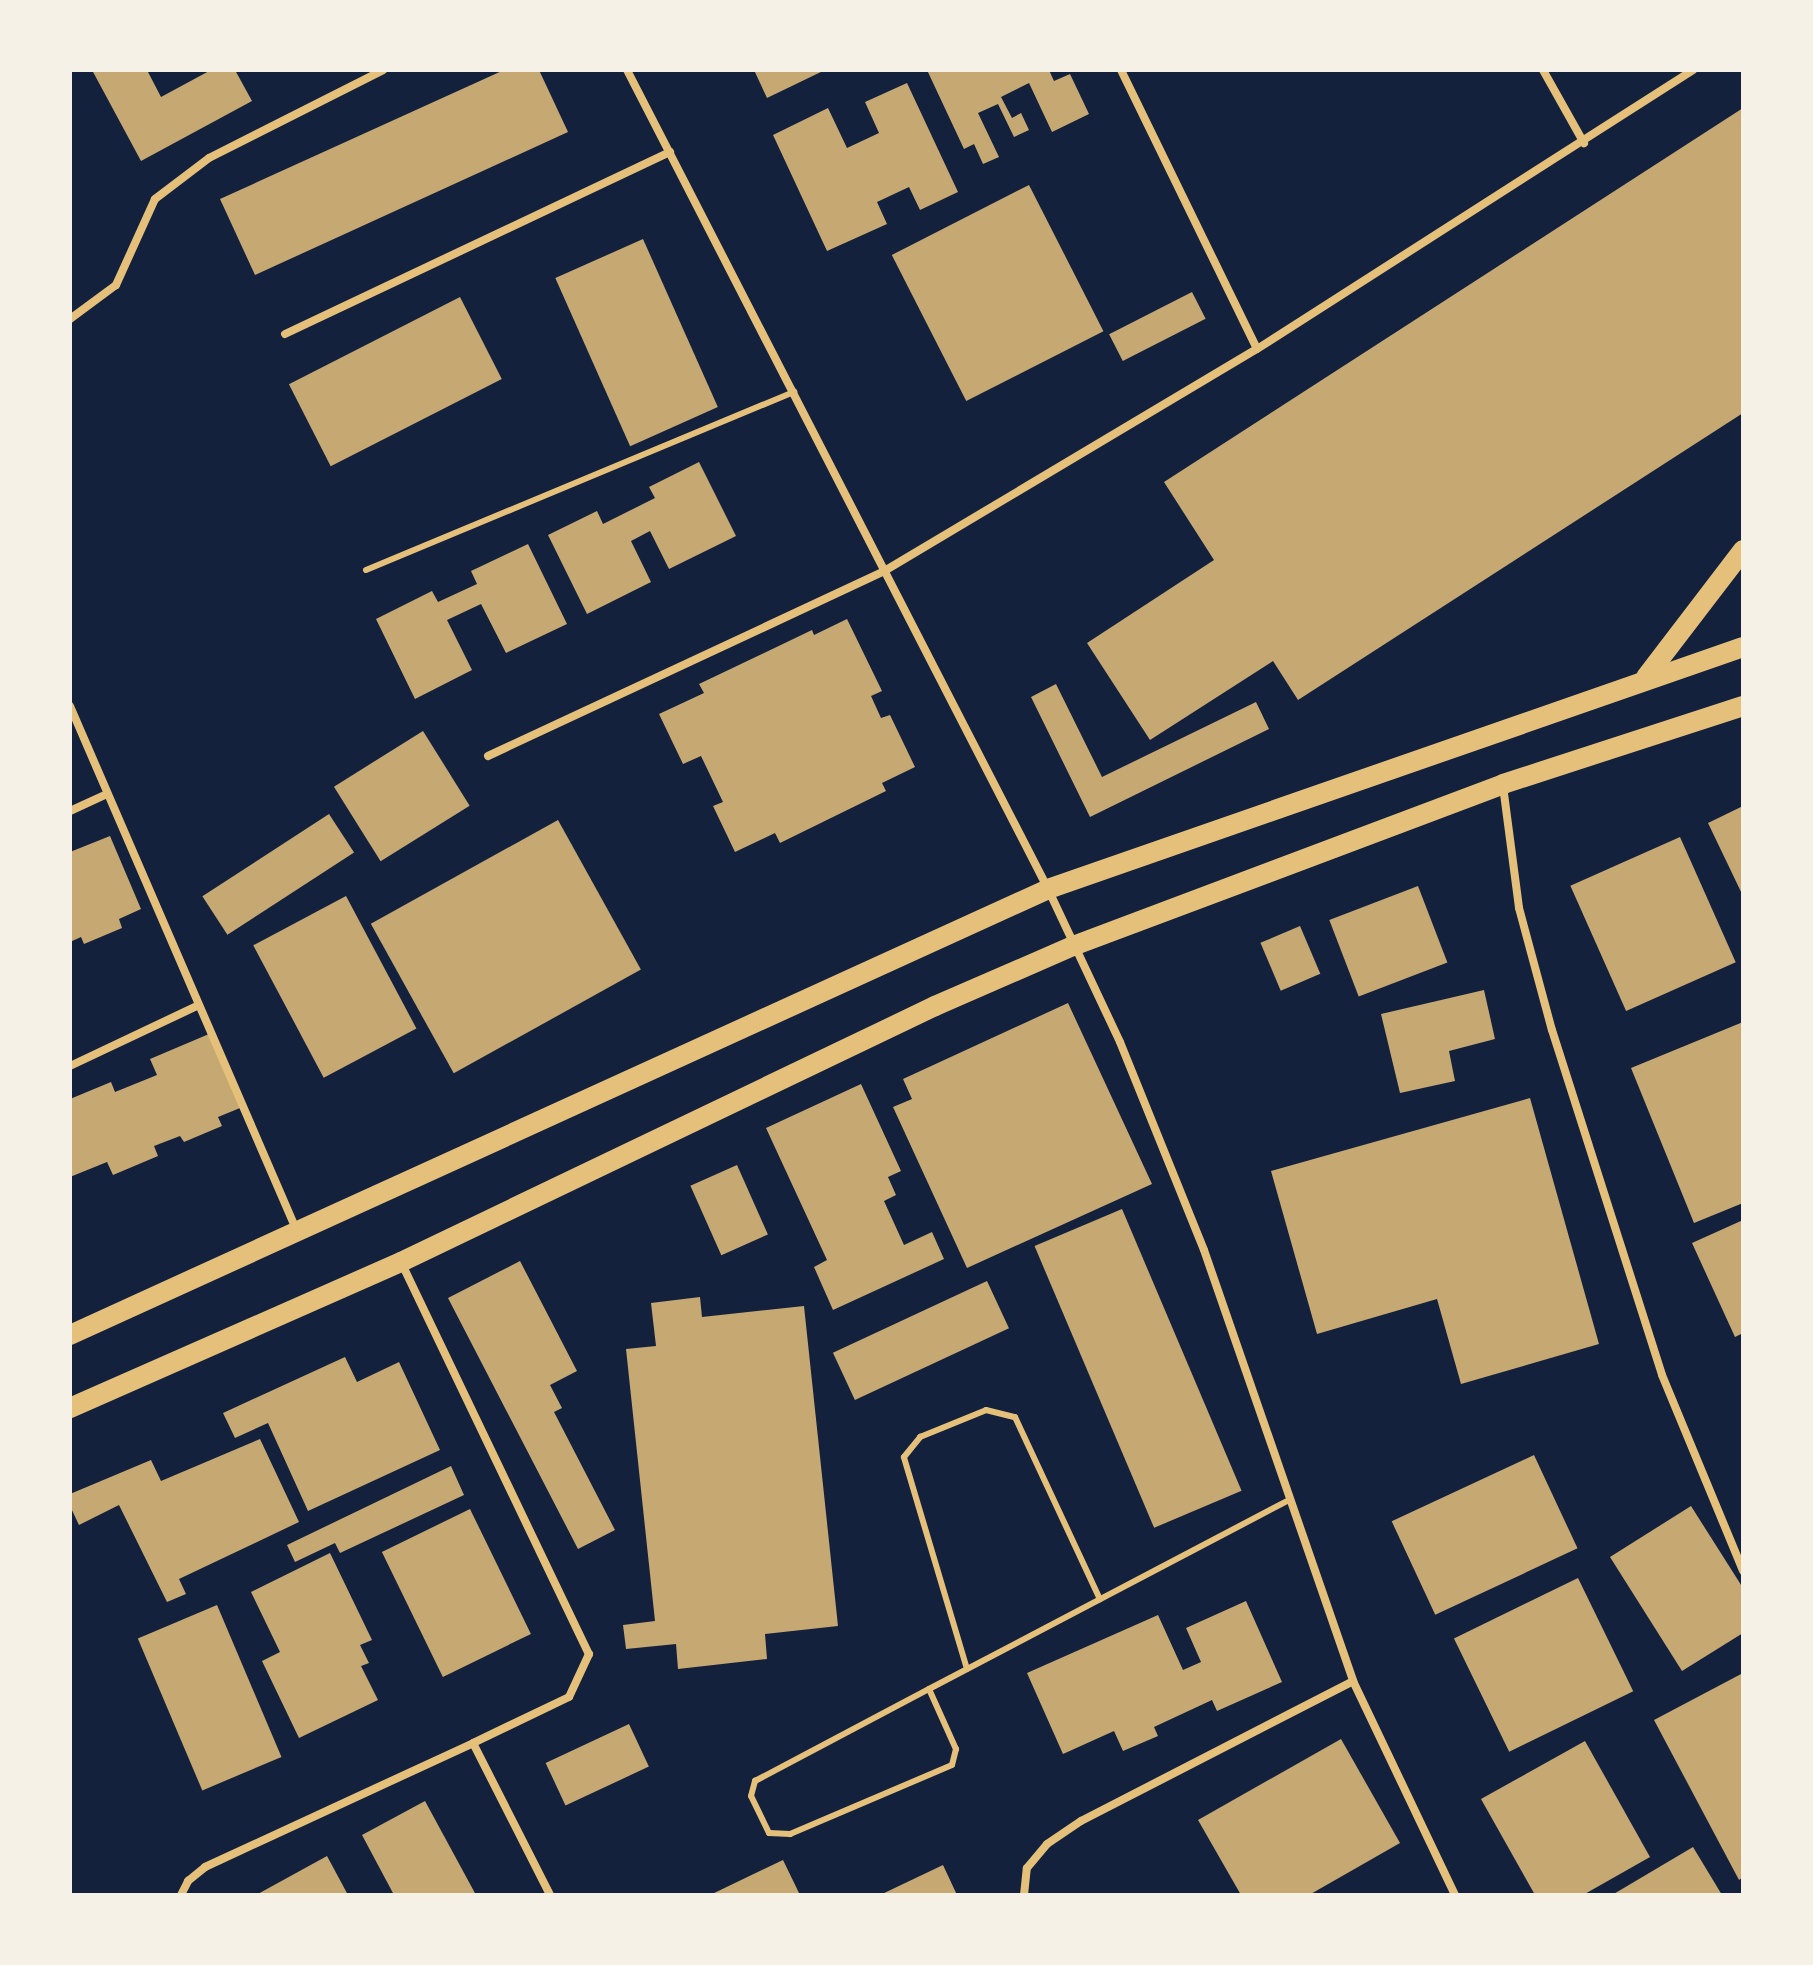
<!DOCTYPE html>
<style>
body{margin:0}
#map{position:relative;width:1813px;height:1965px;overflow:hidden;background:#14213d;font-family:Karla,sans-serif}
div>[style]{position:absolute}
.building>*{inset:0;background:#c6a872;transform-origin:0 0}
.service>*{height:6px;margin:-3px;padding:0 3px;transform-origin:3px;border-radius:3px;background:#e5c07b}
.minor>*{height:8px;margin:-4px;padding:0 4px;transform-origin:4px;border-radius:4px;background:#e5c07b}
.primary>*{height:20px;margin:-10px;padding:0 10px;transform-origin:10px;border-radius:10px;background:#e5c07b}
span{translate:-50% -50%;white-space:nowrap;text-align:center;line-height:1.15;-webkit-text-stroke:8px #f6f1e7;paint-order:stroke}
.frame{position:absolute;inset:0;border:72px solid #f6f1e7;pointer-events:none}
</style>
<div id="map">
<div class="building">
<div style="clip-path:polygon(92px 70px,147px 70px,161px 97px,211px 70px,235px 70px,252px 101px,141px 161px)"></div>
<div style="clip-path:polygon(504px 70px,539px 70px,568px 132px,255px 275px,220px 199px)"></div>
<div style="clip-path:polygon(754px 70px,825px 70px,767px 98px)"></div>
<div style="clip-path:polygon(927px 70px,1049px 70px,1054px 81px,1070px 74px,1089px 114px,1052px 132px,1029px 83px,1001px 97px,1012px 118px,1021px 113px,1029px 130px,1014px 137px,998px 104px,978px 113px,999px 157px,983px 164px,974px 144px,964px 149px)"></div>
<div style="clip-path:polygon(907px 83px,958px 192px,920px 210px,909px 187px,877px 202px,887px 224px,827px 251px,773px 135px,828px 108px,847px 148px,879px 133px,865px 102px)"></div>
<div style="clip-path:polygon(1743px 108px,1743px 413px,1298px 700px,1273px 661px,1150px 740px,1087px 643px,1214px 560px,1164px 482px)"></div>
<div style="left:1029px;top:185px;width:164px;height:154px;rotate:63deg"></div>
<div style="left:643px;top:239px;width:184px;height:96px;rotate:66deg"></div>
<div style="left:1192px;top:292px;width:30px;height:93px;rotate:63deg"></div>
<div style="left:460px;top:297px;width:92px;height:192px;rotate:63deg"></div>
<div style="clip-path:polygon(699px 462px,736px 536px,669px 569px,650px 531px,631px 541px,651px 582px,587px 614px,548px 535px,597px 511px,603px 524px,655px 498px,649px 487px)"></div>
<div style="clip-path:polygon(528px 544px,567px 624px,506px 653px,481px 604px,447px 620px,472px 670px,415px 699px,376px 619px,432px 591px,438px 602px,477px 584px,471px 571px)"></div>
<div style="clip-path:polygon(847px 619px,882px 691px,871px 696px,881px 718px,890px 715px,915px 767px,882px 783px,886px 791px,780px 843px,775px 833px,735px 852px,713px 806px,723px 802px,701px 756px,683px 764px,659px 714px,704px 693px,699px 684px,812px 630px,814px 635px)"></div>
<div style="clip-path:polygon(1056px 684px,1102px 777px,1256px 702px,1269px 729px,1090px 817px,1031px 697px)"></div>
<div style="left:423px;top:731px;width:88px;height:105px;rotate:58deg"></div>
<div style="clip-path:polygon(1743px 806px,1743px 896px,1708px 823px)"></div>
<div style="left:329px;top:814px;width:46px;height:151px;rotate:57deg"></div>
<div style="left:558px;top:820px;width:171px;height:214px;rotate:61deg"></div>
<div style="clip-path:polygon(110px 836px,141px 909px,119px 919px,122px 928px,84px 944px,81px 937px,70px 942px,70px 852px)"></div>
<div style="left:1680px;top:837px;width:137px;height:120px;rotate:66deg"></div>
<div style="left:1418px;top:886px;width:82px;height:95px;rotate:69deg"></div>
<div style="left:346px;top:896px;width:150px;height:105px;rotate:62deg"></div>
<div style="left:1300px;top:926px;width:52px;height:43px;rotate:67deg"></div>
<div style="clip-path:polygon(1484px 990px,1495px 1039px,1449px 1051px,1455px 1081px,1400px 1093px,1381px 1014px)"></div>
<div style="clip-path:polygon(1068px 1003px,1152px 1184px,967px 1268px,893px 1107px,912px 1099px,903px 1079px)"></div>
<div style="clip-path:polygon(1743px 1022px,1743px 1203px,1694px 1223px,1631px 1068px)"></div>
<div style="clip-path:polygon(209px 1034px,240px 1108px,218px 1117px,222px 1126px,184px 1142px,180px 1136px,154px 1146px,158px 1156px,113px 1175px,107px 1162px,70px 1177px,70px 1099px,111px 1082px,115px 1092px,157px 1075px,150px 1059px)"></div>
<div style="clip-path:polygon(861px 1084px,901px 1171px,888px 1177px,896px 1195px,884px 1201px,904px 1245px,932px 1232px,944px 1259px,833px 1310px,814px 1267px,827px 1260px,766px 1128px)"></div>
<div style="clip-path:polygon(1530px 1098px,1599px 1344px,1461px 1384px,1437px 1299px,1317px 1334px,1271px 1171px)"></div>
<div style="left:737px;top:1165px;width:76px;height:51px;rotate:66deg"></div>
<div style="left:1122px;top:1209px;width:306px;height:95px;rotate:67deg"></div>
<div style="clip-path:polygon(1743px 1220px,1743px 1333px,1735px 1337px,1692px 1243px)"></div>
<div style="clip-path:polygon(520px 1261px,577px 1371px,550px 1385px,562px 1408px,554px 1412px,615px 1530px,578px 1549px,448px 1298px)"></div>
<div style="left:987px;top:1281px;width:52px;height:170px;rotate:65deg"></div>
<div style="clip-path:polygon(700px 1297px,702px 1317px,804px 1306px,838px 1626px,765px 1634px,767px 1659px,678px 1669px,676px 1644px,626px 1649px,623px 1625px,655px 1621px,626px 1349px,656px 1346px,651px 1303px)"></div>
<div style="clip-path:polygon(345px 1357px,357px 1382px,399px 1362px,440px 1450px,308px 1511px,268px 1423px,235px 1438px,223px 1413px)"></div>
<div style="clip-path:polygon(260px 1439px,299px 1522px,179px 1579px,186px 1594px,167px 1602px,119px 1505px,79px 1525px,70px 1506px,70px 1494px,151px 1460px,161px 1481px)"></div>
<div style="left:1534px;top:1455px;width:103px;height:157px;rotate:65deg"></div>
<div style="clip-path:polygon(451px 1466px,464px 1495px,340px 1553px,335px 1543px,295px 1562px,287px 1545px)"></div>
<div style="clip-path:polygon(1691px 1506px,1743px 1588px,1743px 1633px,1682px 1671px,1610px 1557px)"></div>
<div style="left:470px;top:1509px;width:139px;height:98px;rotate:64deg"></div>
<div style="clip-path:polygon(330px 1553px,372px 1640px,360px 1645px,369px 1663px,361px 1666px,378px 1700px,299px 1738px,262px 1661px,280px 1652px,251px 1592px)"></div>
<div style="left:1578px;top:1578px;width:126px;height:138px;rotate:64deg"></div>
<div style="clip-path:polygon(1246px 1601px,1282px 1682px,1217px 1711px,1212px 1700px,1154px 1727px,1158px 1736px,1123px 1751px,1114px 1731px,1063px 1754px,1027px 1673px,1158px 1615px,1183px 1670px,1201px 1662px,1186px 1628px)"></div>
<div style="left:217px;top:1605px;width:165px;height:86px;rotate:67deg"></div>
<div style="clip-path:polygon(1743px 1673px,1743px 1877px,1739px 1880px,1654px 1720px)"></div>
<div style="left:629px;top:1724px;width:47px;height:92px;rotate:65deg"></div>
<div style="clip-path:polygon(1341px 1739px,1400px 1843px,1309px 1895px,1241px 1895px,1198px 1820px)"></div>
<div style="clip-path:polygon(1585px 1741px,1650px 1857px,1583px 1895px,1535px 1895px,1481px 1799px)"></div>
<div style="clip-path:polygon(425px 1801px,476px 1895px,394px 1895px,362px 1835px)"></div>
<div style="clip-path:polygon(1693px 1847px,1722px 1895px,1612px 1895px)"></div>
<div style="clip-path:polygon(327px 1856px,348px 1895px,256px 1895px)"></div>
<div style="clip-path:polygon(783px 1860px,800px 1895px,710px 1895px)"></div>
<div style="clip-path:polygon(943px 1865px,957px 1895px,880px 1895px)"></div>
</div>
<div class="service">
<div style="left:366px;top:570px;width:464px;rotate:-22.6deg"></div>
<div style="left:967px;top:1669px;width:221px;rotate:-106.6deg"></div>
<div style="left:904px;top:1457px;width:26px;rotate:-51deg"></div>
<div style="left:920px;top:1437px;width:71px;rotate:-22.2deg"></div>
<div style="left:986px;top:1410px;width:30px;rotate:14deg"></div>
<div style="left:1015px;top:1417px;width:201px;rotate:65deg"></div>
<div style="left:929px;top:1689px;width:66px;rotate:65.8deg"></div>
<div style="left:956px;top:1749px;width:16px;rotate:104deg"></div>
<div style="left:952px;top:1765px;width:176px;rotate:156.9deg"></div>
<div style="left:790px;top:1834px;width:21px;rotate:-177deg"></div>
<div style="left:769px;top:1833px;width:41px;rotate:-115.9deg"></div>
<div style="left:751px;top:1796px;width:16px;rotate:-75deg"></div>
<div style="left:755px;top:1781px;width:197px;rotate:-27.9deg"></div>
<div style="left:929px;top:1689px;width:407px;rotate:-27.7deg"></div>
</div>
<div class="minor">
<div style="left:627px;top:70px;width:921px;rotate:62.79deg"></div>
<div style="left:1048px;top:889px;width:169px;rotate:64.8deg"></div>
<div style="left:1120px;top:1042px;width:224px;rotate:68deg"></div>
<div style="left:1204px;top:1250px;width:456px;rotate:70.9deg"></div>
<div style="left:1353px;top:1681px;width:237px;rotate:64.5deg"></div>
<div style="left:1121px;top:70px;width:310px;rotate:64deg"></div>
<div style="left:1543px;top:70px;width:84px;rotate:60.7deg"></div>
<div style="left:70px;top:319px;width:57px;rotate:-36.5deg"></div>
<div style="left:116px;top:285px;width:94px;rotate:-65.6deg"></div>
<div style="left:155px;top:199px;width:68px;rotate:-37.2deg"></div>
<div style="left:209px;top:158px;width:195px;rotate:-26.8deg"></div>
<div style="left:285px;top:334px;width:426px;rotate:-25.3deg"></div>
<div style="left:70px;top:706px;width:570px;rotate:66.63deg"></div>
<div style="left:488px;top:756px;width:439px;rotate:-25deg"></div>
<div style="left:886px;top:570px;width:432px;rotate:-30.8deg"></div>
<div style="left:1257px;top:349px;width:518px;rotate:-32.62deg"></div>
<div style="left:1503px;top:786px;width:123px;rotate:82.5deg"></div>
<div style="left:1519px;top:908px;width:126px;rotate:74.9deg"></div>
<div style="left:1552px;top:1030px;width:362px;rotate:72.3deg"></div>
<div style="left:1662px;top:1375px;width:212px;rotate:67.5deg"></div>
<div style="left:70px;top:811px;width:41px;rotate:-24.7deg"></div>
<div style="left:70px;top:1066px;width:140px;rotate:-25.3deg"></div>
<div style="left:401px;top:1262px;width:435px;rotate:64.4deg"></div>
<div style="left:589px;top:1654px;width:47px;rotate:114.9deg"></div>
<div style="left:569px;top:1697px;width:106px;rotate:154.4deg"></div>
<div style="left:473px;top:1743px;width:170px;rotate:63.1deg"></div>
<div style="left:181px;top:1895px;width:16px;rotate:-63deg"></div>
<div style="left:188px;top:1881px;width:22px;rotate:-39deg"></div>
<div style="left:205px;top:1867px;width:295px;rotate:-24.8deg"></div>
<div style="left:1024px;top:1895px;width:27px;rotate:-84deg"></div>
<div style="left:1027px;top:1868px;width:31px;rotate:-50deg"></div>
<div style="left:1047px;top:1844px;width:41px;rotate:-34.1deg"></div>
<div style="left:1081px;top:1821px;width:306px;rotate:-27.2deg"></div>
</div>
<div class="primary">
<div style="left:1646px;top:677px;width:160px;rotate:-52.6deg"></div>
<div style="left:70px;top:1335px;width:1075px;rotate:-24.51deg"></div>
<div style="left:1048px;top:889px;width:736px;rotate:-19.2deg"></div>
<div style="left:70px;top:1408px;width:362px;rotate:-23.8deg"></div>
<div style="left:401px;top:1262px;width:592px;rotate:-25.61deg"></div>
<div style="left:935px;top:1006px;width:150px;rotate:-23.5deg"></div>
<div style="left:1073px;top:946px;width:460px;rotate:-20.6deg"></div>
<div style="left:1503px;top:784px;width:252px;rotate:-18deg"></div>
</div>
<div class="frame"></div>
</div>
